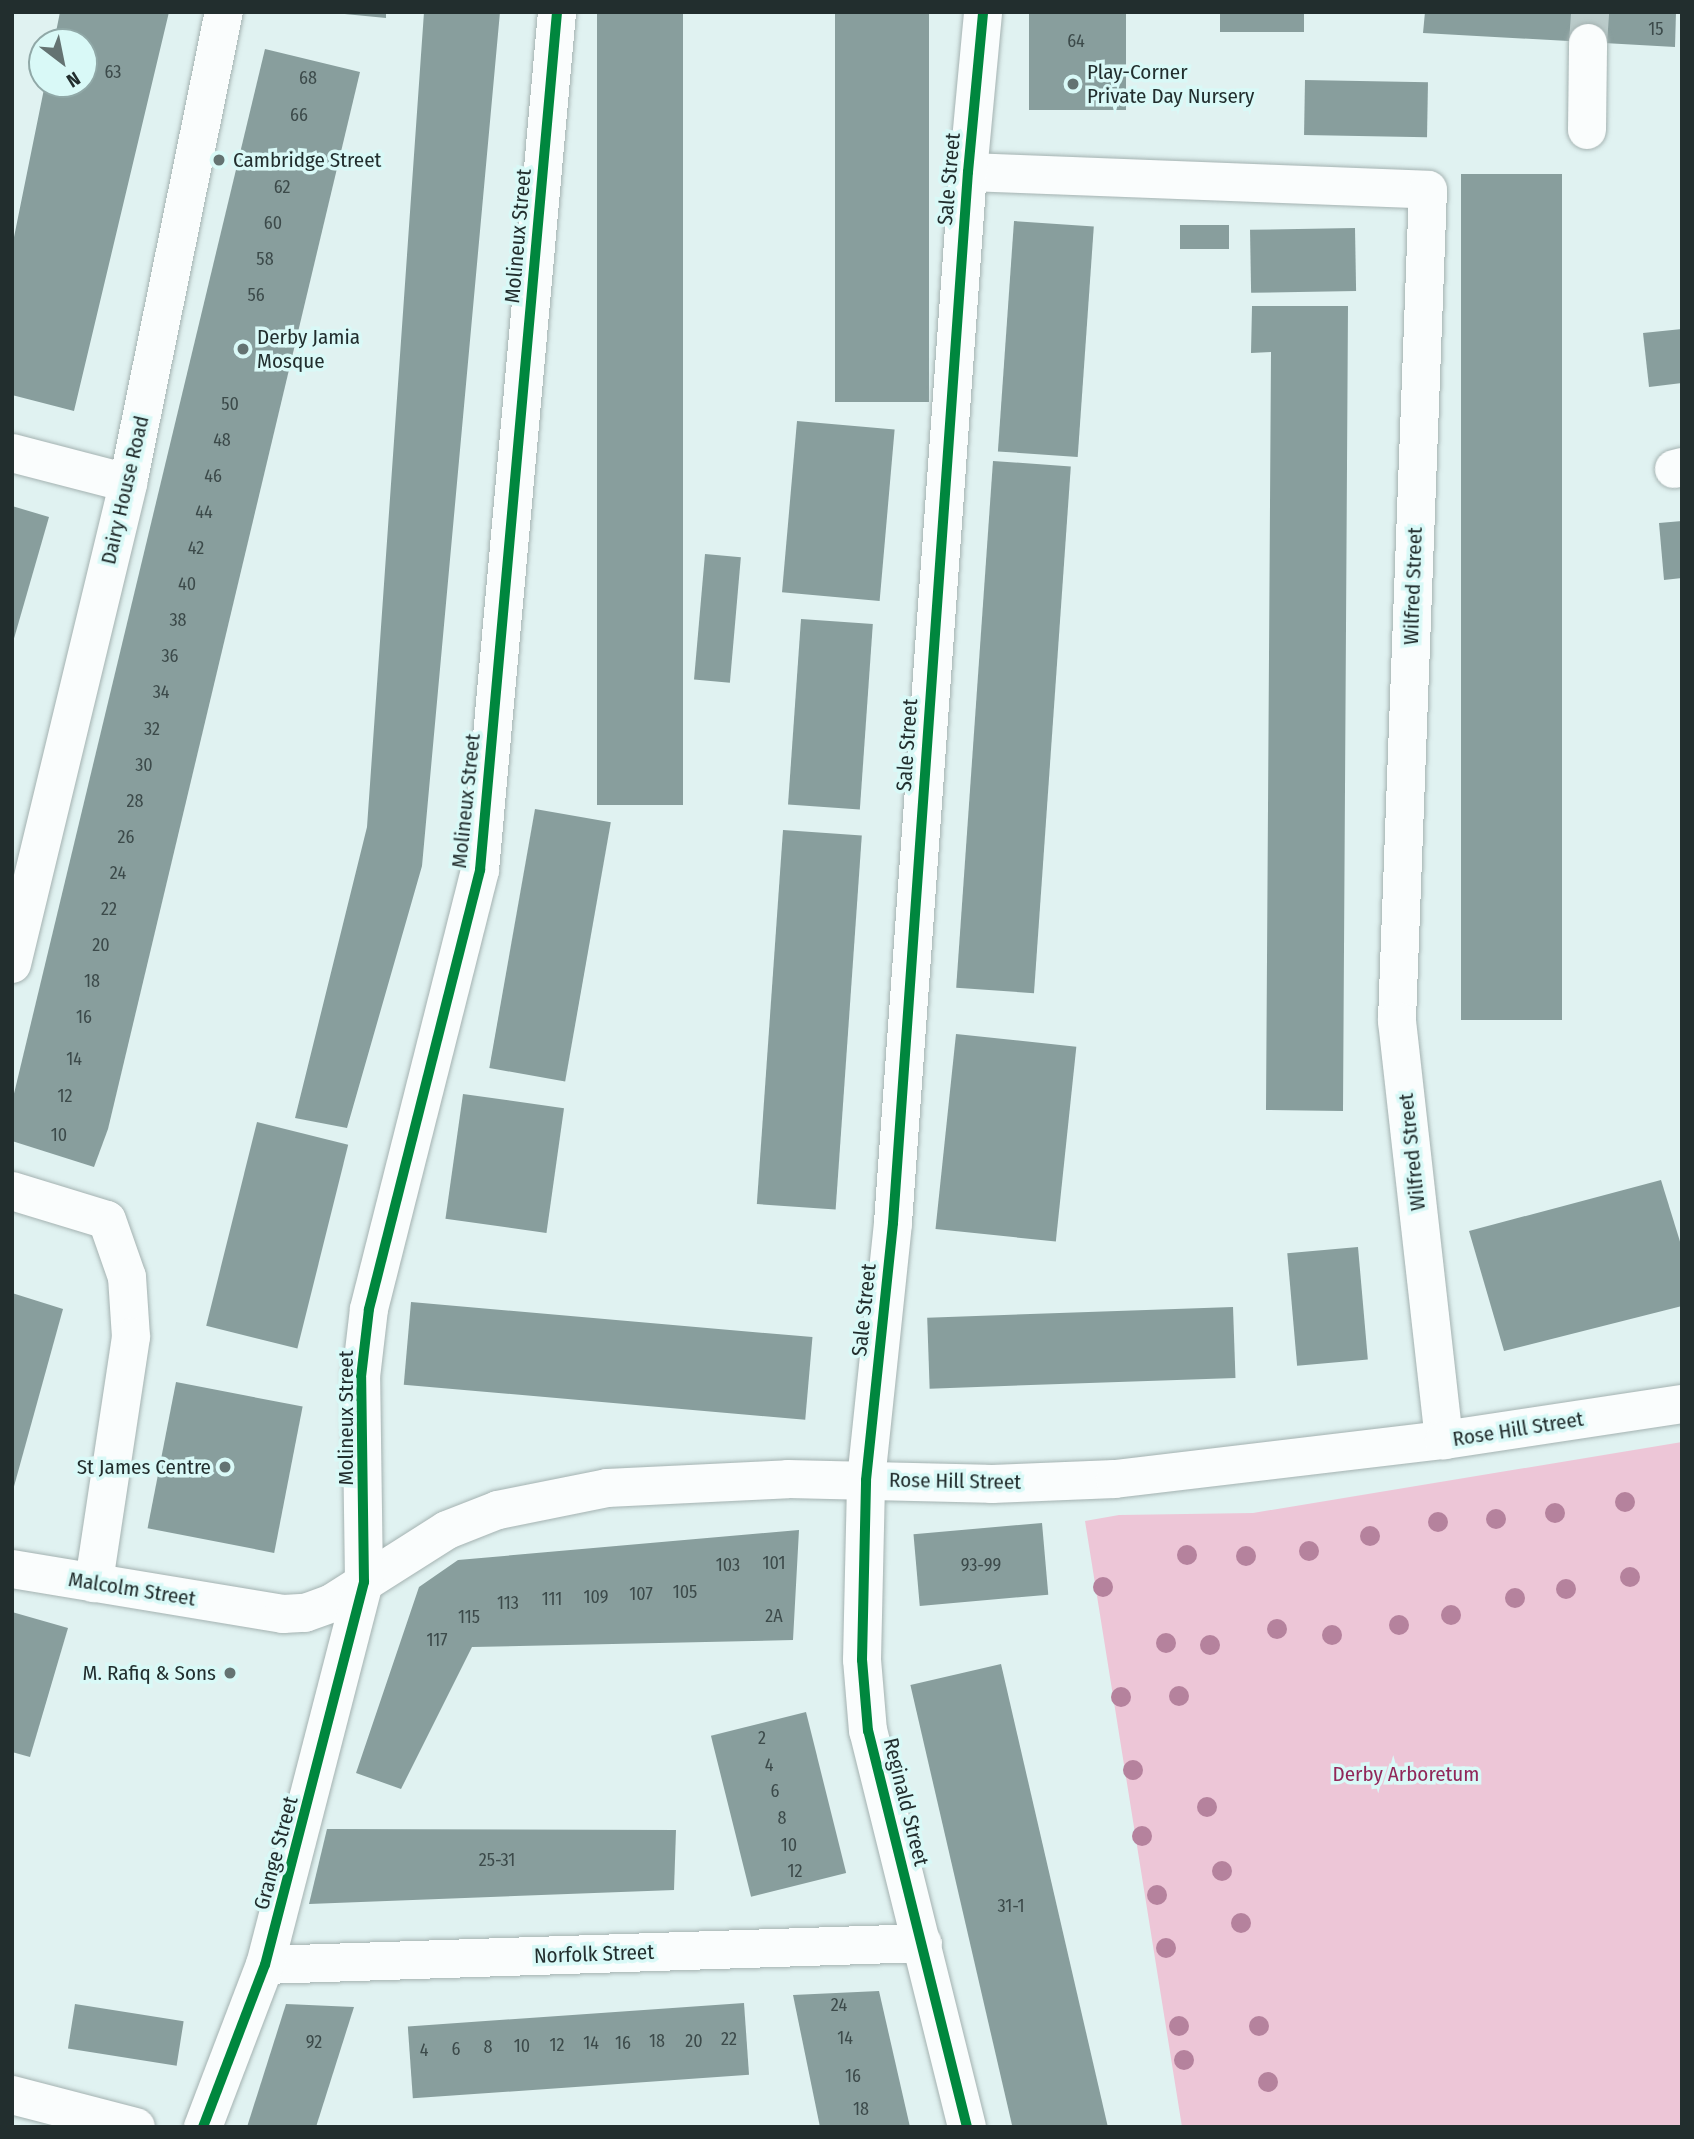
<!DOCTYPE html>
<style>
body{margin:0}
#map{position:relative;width:1694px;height:2139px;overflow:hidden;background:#e0f2f1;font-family:"Fira Sans Condensed",sans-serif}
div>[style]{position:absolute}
.green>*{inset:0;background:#edc6d7}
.building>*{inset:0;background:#889e9d;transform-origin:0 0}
.minor-tunnel>*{height:38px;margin-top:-19px;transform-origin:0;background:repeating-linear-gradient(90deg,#bacbca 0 38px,transparent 0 57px)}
.roads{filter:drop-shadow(0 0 2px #a4b2b1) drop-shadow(0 0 2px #a4b2b1)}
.minor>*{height:38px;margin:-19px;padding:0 19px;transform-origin:19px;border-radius:19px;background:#fafdfd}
.cycleway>*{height:10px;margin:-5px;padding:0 5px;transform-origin:5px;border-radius:5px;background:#00873e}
.trees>*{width:20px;height:20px;margin:-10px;border-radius:50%;background:#b5829d}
.dots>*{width:19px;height:19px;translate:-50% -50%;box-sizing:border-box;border:4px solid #d9f9f7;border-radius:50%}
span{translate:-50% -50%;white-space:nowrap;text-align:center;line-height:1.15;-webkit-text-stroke:7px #d9f9f7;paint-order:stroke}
.number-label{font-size:18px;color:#3c4a4a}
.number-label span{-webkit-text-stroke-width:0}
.poi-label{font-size:21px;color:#222e2e}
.left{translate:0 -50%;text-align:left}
.right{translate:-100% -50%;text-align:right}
.street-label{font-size:21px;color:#222e2e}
.park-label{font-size:21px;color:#912759}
.frame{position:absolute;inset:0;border:14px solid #222e2e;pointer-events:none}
.north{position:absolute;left:28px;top:28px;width:70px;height:70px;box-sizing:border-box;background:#d9f9f7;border:2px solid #90a8a7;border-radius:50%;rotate:148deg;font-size:19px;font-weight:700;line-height:28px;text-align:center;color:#222e2e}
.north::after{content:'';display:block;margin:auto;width:24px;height:32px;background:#647372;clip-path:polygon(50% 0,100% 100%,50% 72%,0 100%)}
</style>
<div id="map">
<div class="green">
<div style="clip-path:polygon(1682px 1442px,1682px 2127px,1182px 2127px,1085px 1521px,1119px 1515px,1253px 1513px)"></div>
</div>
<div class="building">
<div style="clip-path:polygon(60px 12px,169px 12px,74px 411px,12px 395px,12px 247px,45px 84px,84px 84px,84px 42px,54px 42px)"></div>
<div style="clip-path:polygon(324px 12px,386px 12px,386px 18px)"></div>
<div style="clip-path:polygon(424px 12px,500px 12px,422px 866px,347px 1128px,295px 1118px,367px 827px)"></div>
<div style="left:597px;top:12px;width:86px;height:793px"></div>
<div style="left:835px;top:12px;width:94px;height:390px"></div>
<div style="left:1029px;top:12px;width:97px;height:98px"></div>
<div style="left:1220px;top:12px;width:84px;height:20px"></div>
<div style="clip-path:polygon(1425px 12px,1676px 12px,1675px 47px,1423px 33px)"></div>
<div style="clip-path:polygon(265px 49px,360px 72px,108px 1129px,94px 1167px,12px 1141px,12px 1102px)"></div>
<div style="left:1305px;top:80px;width:123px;height:55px;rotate:1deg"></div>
<div style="left:1461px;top:174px;width:101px;height:846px"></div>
<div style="left:1014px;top:221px;width:80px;height:231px;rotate:4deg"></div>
<div style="left:1180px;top:225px;width:49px;height:24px"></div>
<div style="left:1355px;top:228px;width:63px;height:105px;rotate:89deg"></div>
<div style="clip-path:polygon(1252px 306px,1348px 306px,1343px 1111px,1266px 1110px,1271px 352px,1251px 353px)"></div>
<div style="clip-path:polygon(1682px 329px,1682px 383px,1649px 387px,1643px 333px)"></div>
<div style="left:797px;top:421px;width:98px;height:172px;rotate:5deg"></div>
<div style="left:993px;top:461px;width:78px;height:528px;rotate:4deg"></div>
<div style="clip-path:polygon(12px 506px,49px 517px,13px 642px,12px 642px)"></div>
<div style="clip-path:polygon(1682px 521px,1682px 578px,1664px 580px,1659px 523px)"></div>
<div style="left:705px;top:554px;width:36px;height:126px;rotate:5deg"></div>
<div style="left:801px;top:619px;width:72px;height:186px;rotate:4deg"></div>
<div style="left:535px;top:809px;width:77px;height:263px;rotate:10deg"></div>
<div style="left:783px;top:830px;width:79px;height:375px;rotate:4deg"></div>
<div style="left:956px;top:1034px;width:121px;height:196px;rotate:6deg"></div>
<div style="left:463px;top:1094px;width:102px;height:126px;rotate:8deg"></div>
<div style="left:257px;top:1122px;width:94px;height:210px;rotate:14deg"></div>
<div style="clip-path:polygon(1661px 1180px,1682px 1248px,1682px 1306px,1504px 1351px,1469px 1231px)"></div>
<div style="left:1358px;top:1247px;width:113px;height:71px;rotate:85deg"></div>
<div style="clip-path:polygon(12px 1293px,63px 1309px,13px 1490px,12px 1490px)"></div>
<div style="left:411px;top:1302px;width:403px;height:83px;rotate:5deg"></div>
<div style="left:1233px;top:1307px;width:71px;height:306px;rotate:88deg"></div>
<div style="left:176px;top:1382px;width:129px;height:149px;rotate:11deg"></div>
<div style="left:1042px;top:1523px;width:72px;height:129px;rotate:85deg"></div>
<div style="clip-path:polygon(799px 1530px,793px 1640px,472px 1647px,401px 1789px,356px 1773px,419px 1587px,458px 1560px)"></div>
<div style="clip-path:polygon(12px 1612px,68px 1628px,30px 1757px,12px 1752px)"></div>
<div style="left:1001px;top:1664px;width:476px;height:93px;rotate:77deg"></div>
<div style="left:806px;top:1712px;width:166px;height:98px;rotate:76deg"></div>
<div style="clip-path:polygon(327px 1829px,676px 1830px,674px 1890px,309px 1904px)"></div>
<div style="clip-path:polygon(879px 1991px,910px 2127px,820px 2127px,793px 1995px)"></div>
<div style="left:744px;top:2003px;width:72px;height:337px;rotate:86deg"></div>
<div style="left:75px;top:2004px;width:110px;height:45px;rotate:9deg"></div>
<div style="clip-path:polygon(286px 2004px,354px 2007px,316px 2127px,247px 2127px)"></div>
</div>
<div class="minor-tunnel">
<div style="left:1588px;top:43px;width:31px;rotate:-86deg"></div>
</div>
<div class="roads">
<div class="minor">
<div style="left:1587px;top:130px;width:87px;rotate:-89.3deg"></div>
<div style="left:968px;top:172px;width:460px;rotate:2.2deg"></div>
<div style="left:1428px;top:190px;width:832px;rotate:92.14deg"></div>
<div style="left:1397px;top:1021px;width:422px;rotate:83.6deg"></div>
<div style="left:12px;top:453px;width:120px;rotate:14.5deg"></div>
<div style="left:1674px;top:469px;width:8px;rotate:-14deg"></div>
<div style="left:12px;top:964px;width:495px;rotate:-76.4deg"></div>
<div style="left:128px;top:483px;width:481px;rotate:-78.5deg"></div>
<div style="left:12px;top:1191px;width:99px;rotate:17deg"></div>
<div style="left:107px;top:1220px;width:60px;rotate:70.7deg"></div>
<div style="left:127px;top:1277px;width:60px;rotate:86.2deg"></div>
<div style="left:131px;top:1337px;width:249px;rotate:98.6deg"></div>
<div style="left:12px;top:1569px;width:275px;rotate:9.4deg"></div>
<div style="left:283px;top:1614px;width:22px;rotate:-3deg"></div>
<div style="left:305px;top:1613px;width:29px;rotate:-20deg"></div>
<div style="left:332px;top:1603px;width:136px;rotate:-32.4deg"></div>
<div style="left:447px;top:1530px;width:55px;rotate:-21.4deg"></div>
<div style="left:498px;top:1510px;width:111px;rotate:-11.4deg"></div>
<div style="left:607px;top:1488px;width:181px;rotate:-2.8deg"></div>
<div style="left:788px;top:1479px;width:204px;rotate:1.4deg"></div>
<div style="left:992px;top:1484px;width:123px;rotate:-2.3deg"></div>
<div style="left:1115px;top:1479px;width:331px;rotate:-6.8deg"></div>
<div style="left:1444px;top:1440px;width:241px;rotate:-8.6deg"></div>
<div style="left:265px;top:1965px;width:658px;rotate:-1.91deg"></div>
<div style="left:12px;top:2095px;width:128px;rotate:14.5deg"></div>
<div style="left:203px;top:2127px;width:173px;rotate:-69.1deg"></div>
<div style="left:265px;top:1965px;width:396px;rotate:-75.5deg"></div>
<div style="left:364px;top:1582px;width:205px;rotate:-90.8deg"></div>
<div style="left:361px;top:1377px;width:68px;rotate:-83.3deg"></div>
<div style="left:369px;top:1309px;width:453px;rotate:-75.8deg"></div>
<div style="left:480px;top:870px;width:861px;rotate:-84.87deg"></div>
<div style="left:967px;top:2127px;width:408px;rotate:-104deg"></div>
<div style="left:868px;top:1731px;width:71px;rotate:-94.8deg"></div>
<div style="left:862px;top:1660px;width:180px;rotate:-88.7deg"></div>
<div style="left:866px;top:1480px;width:258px;rotate:-84deg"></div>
<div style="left:893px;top:1223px;width:1054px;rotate:-85.92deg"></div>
<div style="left:968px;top:172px;width:161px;rotate:-84.6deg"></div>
</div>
</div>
<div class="cycleway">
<div style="left:203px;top:2127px;width:173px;rotate:-69.1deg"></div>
<div style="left:265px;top:1965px;width:396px;rotate:-75.5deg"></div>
<div style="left:364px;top:1582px;width:205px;rotate:-90.8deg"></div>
<div style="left:361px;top:1377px;width:68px;rotate:-83.3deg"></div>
<div style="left:369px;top:1309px;width:453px;rotate:-75.8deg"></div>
<div style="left:480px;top:870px;width:861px;rotate:-84.87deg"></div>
<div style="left:967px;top:2127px;width:408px;rotate:-104deg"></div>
<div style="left:868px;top:1731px;width:71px;rotate:-94.8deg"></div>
<div style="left:862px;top:1660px;width:180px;rotate:-88.7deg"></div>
<div style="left:866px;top:1480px;width:258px;rotate:-84deg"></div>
<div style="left:893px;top:1223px;width:1054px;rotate:-85.92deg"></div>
<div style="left:968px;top:172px;width:161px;rotate:-84.6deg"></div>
</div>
<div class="trees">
<div style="left:1625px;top:1502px"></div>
<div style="left:1555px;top:1513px"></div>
<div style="left:1496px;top:1519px"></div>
<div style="left:1438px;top:1522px"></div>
<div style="left:1370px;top:1536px"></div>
<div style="left:1309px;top:1551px"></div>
<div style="left:1187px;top:1555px"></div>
<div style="left:1246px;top:1556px"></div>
<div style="left:1630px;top:1577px"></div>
<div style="left:1103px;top:1587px"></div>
<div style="left:1566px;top:1589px"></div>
<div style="left:1515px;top:1598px"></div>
<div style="left:1451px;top:1615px"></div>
<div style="left:1399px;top:1625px"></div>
<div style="left:1277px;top:1629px"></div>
<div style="left:1332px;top:1635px"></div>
<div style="left:1166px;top:1643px"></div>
<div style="left:1210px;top:1645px"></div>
<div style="left:1179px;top:1696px"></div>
<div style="left:1121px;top:1697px"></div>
<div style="left:1133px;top:1770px"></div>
<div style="left:1207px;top:1807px"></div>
<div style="left:1142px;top:1836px"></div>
<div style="left:1222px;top:1871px"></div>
<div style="left:1157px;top:1895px"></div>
<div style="left:1241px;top:1923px"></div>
<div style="left:1166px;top:1948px"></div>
<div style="left:1179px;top:2026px"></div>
<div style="left:1259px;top:2026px"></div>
<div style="left:1184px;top:2060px"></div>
<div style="left:1268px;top:2082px"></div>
</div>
<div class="dots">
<div style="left:1073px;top:84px;background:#647372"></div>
<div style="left:219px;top:160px;background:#647372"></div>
<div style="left:243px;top:349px;background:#647372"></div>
<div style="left:225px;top:1467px;background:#647372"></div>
<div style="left:230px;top:1673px;background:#647372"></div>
</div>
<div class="number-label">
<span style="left:1656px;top:29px">15</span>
<span style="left:1076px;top:41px">64</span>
<span style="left:113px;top:72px">63</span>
<span style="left:308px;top:78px">68</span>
<span style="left:299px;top:115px">66</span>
<span style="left:282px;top:187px">62</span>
<span style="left:273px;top:223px">60</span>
<span style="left:265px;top:259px">58</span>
<span style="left:256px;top:295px">56</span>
<span style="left:230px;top:404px">50</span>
<span style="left:222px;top:440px">48</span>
<span style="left:213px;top:476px">46</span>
<span style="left:204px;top:512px">44</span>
<span style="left:196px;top:548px">42</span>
<span style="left:187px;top:584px">40</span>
<span style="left:178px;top:620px">38</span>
<span style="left:170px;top:656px">36</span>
<span style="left:161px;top:692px">34</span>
<span style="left:152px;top:729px">32</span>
<span style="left:144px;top:765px">30</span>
<span style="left:135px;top:801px">28</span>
<span style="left:126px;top:837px">26</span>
<span style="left:118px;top:873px">24</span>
<span style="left:109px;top:909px">22</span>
<span style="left:101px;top:945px">20</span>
<span style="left:92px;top:981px">18</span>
<span style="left:84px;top:1017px">16</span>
<span style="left:74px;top:1059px">14</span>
<span style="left:65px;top:1096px">12</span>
<span style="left:59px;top:1135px">10</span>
<span style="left:774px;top:1563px">101</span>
<span style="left:728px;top:1565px">103</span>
<span style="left:981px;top:1565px">93-99</span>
<span style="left:685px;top:1592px">105</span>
<span style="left:641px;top:1594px">107</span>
<span style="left:596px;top:1597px">109</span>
<span style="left:552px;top:1599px">111</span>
<span style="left:508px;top:1603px">113</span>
<span style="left:774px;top:1616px">2A</span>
<span style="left:469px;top:1617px">115</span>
<span style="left:437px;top:1640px">117</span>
<span style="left:762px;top:1738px">2</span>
<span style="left:769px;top:1765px">4</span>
<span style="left:775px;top:1791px">6</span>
<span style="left:782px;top:1818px">8</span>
<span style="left:789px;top:1845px">10</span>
<span style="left:497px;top:1860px">25-31</span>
<span style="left:795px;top:1871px">12</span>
<span style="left:1011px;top:1906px">31-1</span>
<span style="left:839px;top:2005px">24</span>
<span style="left:845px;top:2038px">14</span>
<span style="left:729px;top:2039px">22</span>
<span style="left:657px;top:2041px">18</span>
<span style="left:694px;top:2041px">20</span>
<span style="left:314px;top:2042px">92</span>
<span style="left:591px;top:2043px">14</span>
<span style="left:623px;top:2043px">16</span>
<span style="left:557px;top:2045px">12</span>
<span style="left:522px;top:2046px">10</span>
<span style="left:488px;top:2047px">8</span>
<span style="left:456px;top:2049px">6</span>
<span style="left:424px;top:2050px">4</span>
<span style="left:853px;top:2076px">16</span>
<span style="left:861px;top:2109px">18</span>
</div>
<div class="poi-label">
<span class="left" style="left:1087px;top:84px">Play-Corner<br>Private Day Nursery</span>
<span class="left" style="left:233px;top:160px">Cambridge Street</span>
<span class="left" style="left:257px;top:349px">Derby Jamia<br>Mosque</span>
<span class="right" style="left:211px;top:1467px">St James Centre</span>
<span class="right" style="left:216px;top:1673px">M. Rafiq &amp; Sons</span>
</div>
<div class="street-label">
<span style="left:949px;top:179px;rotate:-85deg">Sale Street</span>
<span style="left:518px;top:236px;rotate:-85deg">Molineux Street</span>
<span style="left:125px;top:490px;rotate:-77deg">Dairy House Road</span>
<span style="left:1413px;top:586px;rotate:-88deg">Wilfred Street</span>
<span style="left:907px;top:745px;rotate:-86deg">Sale Street</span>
<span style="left:466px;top:801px;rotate:-84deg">Molineux Street</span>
<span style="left:1412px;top:1152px;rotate:-96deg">Wilfred Street</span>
<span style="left:864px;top:1310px;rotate:-84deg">Sale Street</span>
<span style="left:346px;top:1418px;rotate:-90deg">Molineux Street</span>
<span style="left:1518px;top:1429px;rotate:-9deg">Rose Hill Street</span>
<span style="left:955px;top:1481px;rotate:1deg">Rose Hill Street</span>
<span style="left:132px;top:1589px;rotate:9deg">Malcolm Street</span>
<span style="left:906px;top:1802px;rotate:76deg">Reginald Street</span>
<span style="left:276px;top:1853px;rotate:-75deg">Grange Street</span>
<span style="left:594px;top:1954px;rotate:-2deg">Norfolk Street</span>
</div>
<div class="park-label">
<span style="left:1406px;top:1774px">Derby Arboretum</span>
</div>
<div class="frame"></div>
<div class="north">N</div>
</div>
